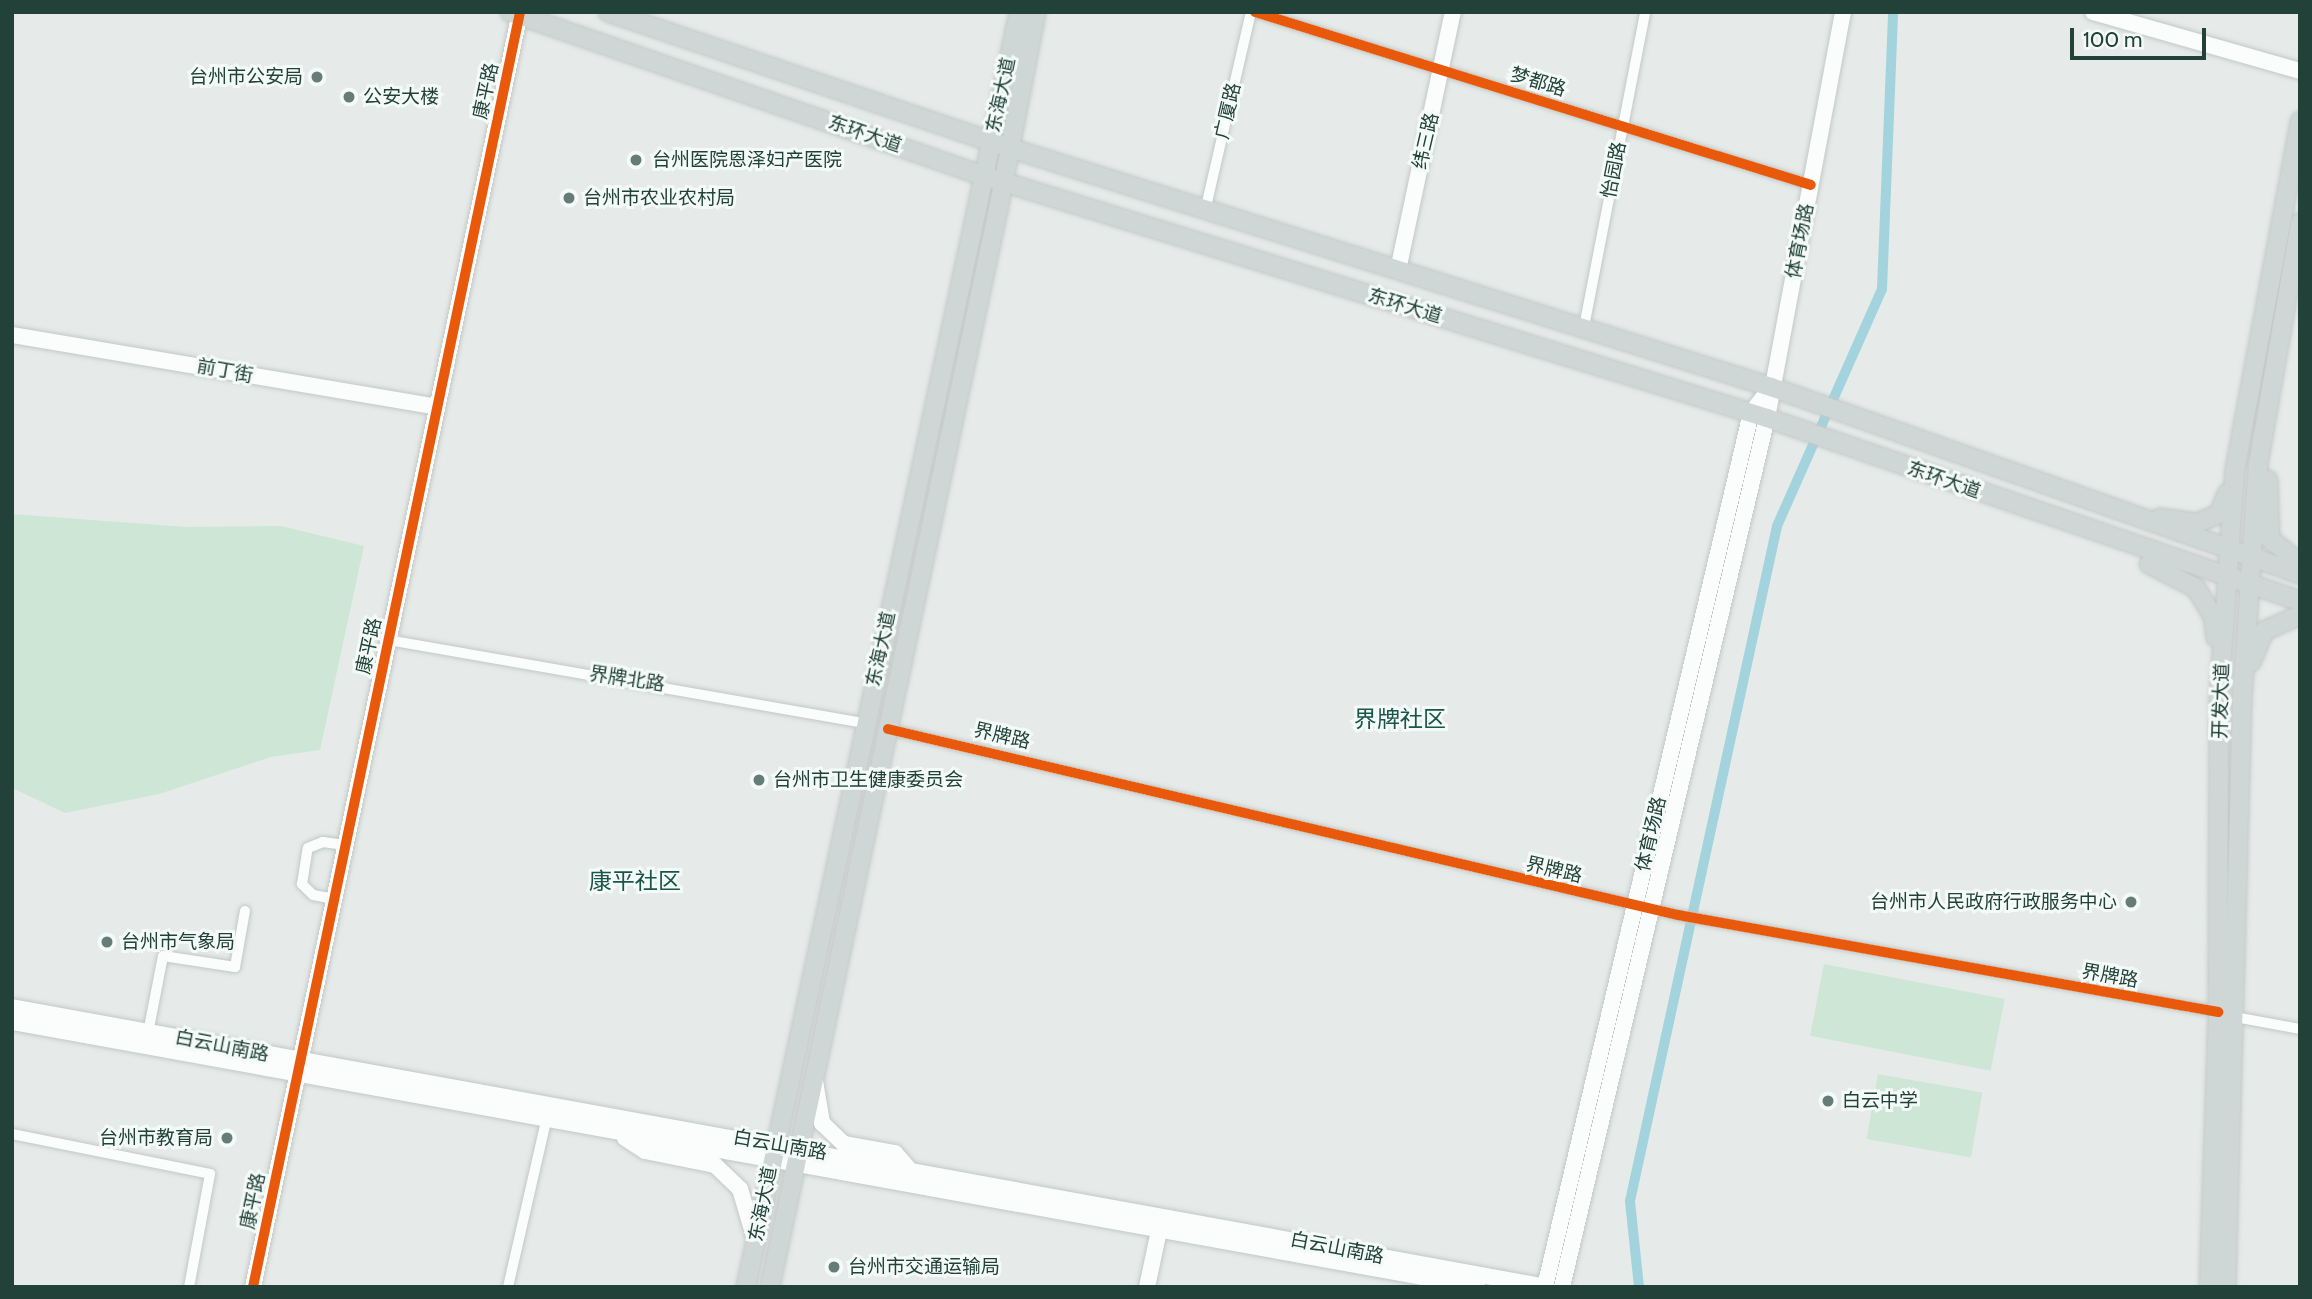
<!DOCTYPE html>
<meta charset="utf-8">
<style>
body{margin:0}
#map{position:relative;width:2312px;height:1299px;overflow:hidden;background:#e6ebe9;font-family:Cabin,"Noto Sans SC",sans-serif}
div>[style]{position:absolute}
.green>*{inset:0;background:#cee6d5;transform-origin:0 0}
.canal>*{height:10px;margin:-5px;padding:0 5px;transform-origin:5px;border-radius:5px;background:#a3d3dd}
.roads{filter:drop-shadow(0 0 2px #c3c8c6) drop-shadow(0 0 2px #c3c8c6)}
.street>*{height:10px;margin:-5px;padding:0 5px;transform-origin:5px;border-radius:5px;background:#fbfcfc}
.secondary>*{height:16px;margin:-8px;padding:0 8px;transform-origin:8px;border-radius:8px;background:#fbfcfc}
.primary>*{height:18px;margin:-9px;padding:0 9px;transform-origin:9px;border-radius:9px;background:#ced7d5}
.cycleway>*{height:10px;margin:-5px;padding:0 5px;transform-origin:5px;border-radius:5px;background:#e8590c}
.dots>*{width:19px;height:19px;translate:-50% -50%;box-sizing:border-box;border:4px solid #f4faf7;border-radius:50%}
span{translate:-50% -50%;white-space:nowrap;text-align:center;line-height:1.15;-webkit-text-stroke:6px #f4faf7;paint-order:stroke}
.poi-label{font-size:19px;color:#214139}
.right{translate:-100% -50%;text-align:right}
.left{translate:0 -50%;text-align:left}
.street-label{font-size:19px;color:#214139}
.quarter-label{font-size:23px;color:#1a5549}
.frame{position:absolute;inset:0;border:14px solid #214139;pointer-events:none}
.scale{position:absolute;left:2070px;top:28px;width:136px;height:32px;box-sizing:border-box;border:4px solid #214139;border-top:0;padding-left:9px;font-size:21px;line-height:24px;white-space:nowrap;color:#214139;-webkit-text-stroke:5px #f4faf7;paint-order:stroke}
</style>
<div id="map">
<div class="green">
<div style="clip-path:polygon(12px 514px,186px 527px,281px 526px,364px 546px,320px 750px,271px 757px,159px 794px,65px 813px,12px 788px)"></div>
<div style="left:1824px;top:964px;width:184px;height:73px;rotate:11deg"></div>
<div style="left:1878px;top:1074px;width:106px;height:66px;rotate:10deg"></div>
</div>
<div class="canal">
<div style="left:1639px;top:1287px;width:86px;rotate:-96deg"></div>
<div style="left:1630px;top:1201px;width:691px;rotate:-77.71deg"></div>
<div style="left:1777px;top:526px;width:259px;rotate:-66.1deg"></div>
<div style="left:1882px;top:289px;width:277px;rotate:-87.7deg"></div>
</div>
<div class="roads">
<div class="street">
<div style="left:1255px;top:12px;width:582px;rotate:17.28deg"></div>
<div style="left:1205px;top:211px;width:204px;rotate:-77deg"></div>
<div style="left:1584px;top:327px;width:321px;rotate:-79deg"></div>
<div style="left:388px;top:640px;width:483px;rotate:9.9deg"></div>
<div style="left:888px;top:729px;width:812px;rotate:13.25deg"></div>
<div style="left:1678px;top:915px;width:549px;rotate:10.18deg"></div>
<div style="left:334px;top:899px;width:21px;rotate:-169deg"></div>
<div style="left:313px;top:895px;width:16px;rotate:-135deg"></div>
<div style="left:302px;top:884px;width:36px;rotate:-81deg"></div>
<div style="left:308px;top:848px;width:16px;rotate:-22deg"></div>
<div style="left:323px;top:842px;width:22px;rotate:8deg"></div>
<div style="left:2235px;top:1017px;width:66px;rotate:10.5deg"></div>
<div style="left:148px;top:1033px;width:78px;rotate:-79deg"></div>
<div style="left:163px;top:956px;width:73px;rotate:8.7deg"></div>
<div style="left:235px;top:967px;width:57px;rotate:-79.9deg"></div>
<div style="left:12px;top:1134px;width:202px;rotate:11.4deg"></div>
<div style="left:210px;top:1174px;width:115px;rotate:100.5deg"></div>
<div style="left:508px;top:1287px;width:170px;rotate:-77.1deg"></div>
</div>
<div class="secondary">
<div style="left:2093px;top:12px;width:215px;rotate:15.9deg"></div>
<div style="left:1398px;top:270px;width:264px;rotate:-78deg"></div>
<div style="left:12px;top:335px;width:431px;rotate:9.6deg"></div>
<div style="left:12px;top:1007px;width:1560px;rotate:10.34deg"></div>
<div style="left:12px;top:1022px;width:1489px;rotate:10.25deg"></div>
<div style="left:815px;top:1081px;width:43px;rotate:80.5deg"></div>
<div style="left:822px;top:1123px;width:30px;rotate:44deg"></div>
<div style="left:844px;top:1144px;width:52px;rotate:10deg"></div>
<div style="left:895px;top:1153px;width:20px;rotate:49deg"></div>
<div style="left:625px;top:1138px;width:24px;rotate:33deg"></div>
<div style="left:645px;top:1151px;width:71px;rotate:11.3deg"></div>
<div style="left:715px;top:1165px;width:35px;rotate:44deg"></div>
<div style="left:740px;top:1189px;width:56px;rotate:73.5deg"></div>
<div style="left:253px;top:1287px;width:1303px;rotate:-78.17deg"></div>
<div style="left:1147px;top:1287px;width:67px;rotate:-78deg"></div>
<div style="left:1545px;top:1287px;width:898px;rotate:-76.74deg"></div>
<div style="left:1751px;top:413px;width:33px;rotate:-52deg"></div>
<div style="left:1562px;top:1287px;width:893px;rotate:-76.73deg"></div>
<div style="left:1767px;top:418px;width:413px;rotate:-79.4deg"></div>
</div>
<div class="primary">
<div style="left:510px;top:12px;width:502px;rotate:19.09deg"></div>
<div style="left:984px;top:176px;width:820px;rotate:17.17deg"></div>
<div style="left:1767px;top:418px;width:564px;rotate:18.95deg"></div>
<div style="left:608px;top:12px;width:424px;rotate:18.7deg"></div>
<div style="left:1010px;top:148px;width:798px;rotate:17.44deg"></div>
<div style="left:1771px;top:387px;width:561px;rotate:19.47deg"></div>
<div style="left:2268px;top:480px;width:59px;rotate:88.1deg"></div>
<div style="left:2270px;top:539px;width:38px;rotate:39deg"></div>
<div style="left:2160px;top:518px;width:37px;rotate:8deg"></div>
<div style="left:2197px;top:523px;width:24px;rotate:-22deg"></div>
<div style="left:2219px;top:514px;width:22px;rotate:-68deg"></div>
<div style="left:2149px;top:564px;width:53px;rotate:27.1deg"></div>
<div style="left:2196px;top:588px;width:33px;rotate:59deg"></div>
<div style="left:2213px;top:616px;width:22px;rotate:82deg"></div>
<div style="left:2251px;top:662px;width:34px;rotate:-67deg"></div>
<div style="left:2264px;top:631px;width:39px;rotate:-24deg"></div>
<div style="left:746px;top:1287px;width:1304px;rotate:-77.91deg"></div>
<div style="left:770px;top:1287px;width:1101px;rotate:-78.05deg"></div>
<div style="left:998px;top:210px;width:202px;rotate:-79.1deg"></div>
<div style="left:2209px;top:1287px;width:275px;rotate:-88.1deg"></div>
<div style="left:2218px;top:1012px;width:314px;rotate:-89.8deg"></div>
<div style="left:2219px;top:698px;width:229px;rotate:-86deg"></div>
<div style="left:2235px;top:470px;width:355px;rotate:-79.4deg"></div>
<div style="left:2226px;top:1287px;width:588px;rotate:-88.44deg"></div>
<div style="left:2242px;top:699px;width:236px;rotate:-86.1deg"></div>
<div style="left:2258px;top:464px;width:245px;rotate:-80.1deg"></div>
</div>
</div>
<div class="cycleway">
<div style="left:1255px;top:12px;width:582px;rotate:17.28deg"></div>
<div style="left:888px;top:729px;width:812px;rotate:13.25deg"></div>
<div style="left:1678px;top:915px;width:549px;rotate:10.18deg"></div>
<div style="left:253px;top:1287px;width:1303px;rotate:-78.17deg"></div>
</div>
<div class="dots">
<div style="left:317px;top:77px;background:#667c77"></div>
<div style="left:349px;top:97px;background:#667c77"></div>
<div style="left:636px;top:160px;background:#667c77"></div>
<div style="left:569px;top:198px;background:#667c77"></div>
<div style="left:759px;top:780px;background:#667c77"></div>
<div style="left:2131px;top:902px;background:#667c77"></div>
<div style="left:107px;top:942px;background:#667c77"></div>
<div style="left:1828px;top:1101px;background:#667c77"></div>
<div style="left:227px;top:1138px;background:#667c77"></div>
<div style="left:834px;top:1267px;background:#667c77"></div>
</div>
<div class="poi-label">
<span class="right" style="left:303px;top:77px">台州市公安局</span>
<span class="left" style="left:363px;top:97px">公安大楼</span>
<span class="left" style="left:652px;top:160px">台州医院恩泽妇产医院</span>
<span class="left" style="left:583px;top:198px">台州市农业农村局</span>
<span class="left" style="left:773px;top:780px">台州市卫生健康委员会</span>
<span class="right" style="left:2117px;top:902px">台州市人民政府行政服务中心</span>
<span class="left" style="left:121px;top:942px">台州市气象局</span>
<span class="left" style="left:1842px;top:1101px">白云中学</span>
<span class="right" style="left:213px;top:1138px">台州市教育局</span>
<span class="left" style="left:848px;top:1267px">台州市交通运输局</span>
</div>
<div class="street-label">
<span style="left:1538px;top:82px;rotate:17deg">梦都路</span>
<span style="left:486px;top:91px;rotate:-78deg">康平路</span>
<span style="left:1001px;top:95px;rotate:-78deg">东海大道</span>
<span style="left:1228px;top:111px;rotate:-77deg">广厦路</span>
<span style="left:865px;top:134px;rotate:19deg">东环大道</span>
<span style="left:1426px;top:141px;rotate:-77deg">纬三路</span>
<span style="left:1614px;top:170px;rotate:-79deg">怡园路</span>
<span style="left:1800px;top:241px;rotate:-79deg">体育场路</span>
<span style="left:1405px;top:306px;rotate:17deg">东环大道</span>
<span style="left:225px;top:371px;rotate:10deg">前丁街</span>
<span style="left:1944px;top:480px;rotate:19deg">东环大道</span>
<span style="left:369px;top:646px;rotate:-78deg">康平路</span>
<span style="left:881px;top:649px;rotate:-78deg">东海大道</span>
<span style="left:627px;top:679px;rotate:9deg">界牌北路</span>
<span style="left:2221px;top:701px;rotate:-88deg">开发大道</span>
<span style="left:1002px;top:736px;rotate:13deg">界牌路</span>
<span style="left:1651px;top:834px;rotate:-77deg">体育场路</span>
<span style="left:1554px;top:870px;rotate:13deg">界牌路</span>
<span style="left:2110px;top:976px;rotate:10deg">界牌路</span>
<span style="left:222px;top:1046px;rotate:11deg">白云山南路</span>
<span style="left:780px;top:1145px;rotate:10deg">白云山南路</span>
<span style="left:253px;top:1201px;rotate:-78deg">康平路</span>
<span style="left:763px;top:1204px;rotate:-79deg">东海大道</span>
<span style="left:1337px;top:1248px;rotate:11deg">白云山南路</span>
</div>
<div class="quarter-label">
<span style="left:1400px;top:719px">界牌社区</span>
<span style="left:635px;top:881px">康平社区</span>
</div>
<div class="frame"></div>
<div class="scale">100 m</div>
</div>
